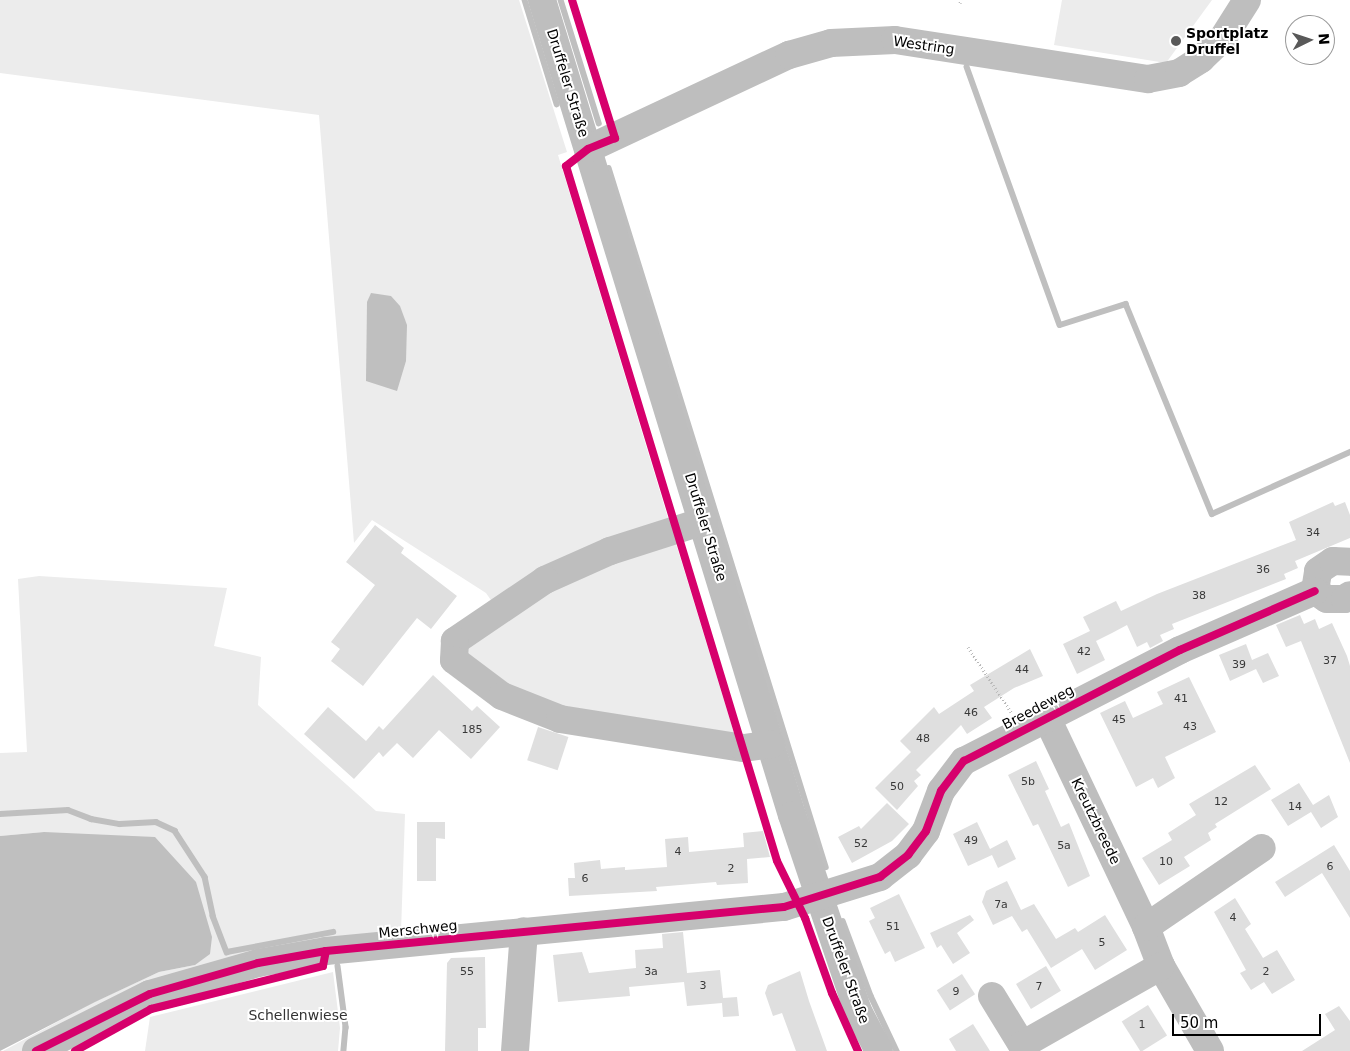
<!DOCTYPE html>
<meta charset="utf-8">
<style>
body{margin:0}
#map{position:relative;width:1350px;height:1051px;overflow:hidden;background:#fff;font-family:"DejaVu Sans",sans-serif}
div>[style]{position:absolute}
.green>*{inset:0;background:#ececec}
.water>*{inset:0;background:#bfbfbf}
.stream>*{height:5.5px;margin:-2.75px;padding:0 2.75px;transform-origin:2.75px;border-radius:2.75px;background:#bfbfbf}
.building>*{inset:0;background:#dfdfdf;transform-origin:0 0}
.path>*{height:3px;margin-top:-1.5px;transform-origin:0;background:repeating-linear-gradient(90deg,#b9b9b9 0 1px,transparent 0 3.5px)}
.minor>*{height:28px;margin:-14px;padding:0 14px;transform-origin:14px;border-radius:14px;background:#bebebe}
.cycleway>*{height:8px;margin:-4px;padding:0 4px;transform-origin:4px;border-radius:4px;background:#d6006c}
.dots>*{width:14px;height:14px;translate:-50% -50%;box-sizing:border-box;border:2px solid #fff;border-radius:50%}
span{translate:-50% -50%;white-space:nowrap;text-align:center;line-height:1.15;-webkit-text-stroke:4px #fff;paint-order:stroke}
.number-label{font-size:11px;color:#383838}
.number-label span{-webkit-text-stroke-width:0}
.poi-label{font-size:14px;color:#000;font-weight:700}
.left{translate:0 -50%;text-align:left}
.street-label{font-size:14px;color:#000}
.park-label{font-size:14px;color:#333}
.north{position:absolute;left:1285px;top:15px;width:50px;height:50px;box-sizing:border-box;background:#fff;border:1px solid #999;border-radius:50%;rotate:86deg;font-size:14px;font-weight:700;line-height:20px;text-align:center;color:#000}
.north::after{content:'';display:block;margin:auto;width:18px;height:22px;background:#595959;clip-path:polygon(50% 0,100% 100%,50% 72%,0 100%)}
.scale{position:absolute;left:1172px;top:1014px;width:149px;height:22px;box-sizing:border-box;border:2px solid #000;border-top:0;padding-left:6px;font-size:15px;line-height:18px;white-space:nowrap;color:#000;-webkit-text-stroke:4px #fff;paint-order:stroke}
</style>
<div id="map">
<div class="green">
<div style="clip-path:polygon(0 0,519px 0,567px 152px,558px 155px,670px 525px,495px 606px,486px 593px,372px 520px,354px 543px,319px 115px,0 73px)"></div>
<div style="clip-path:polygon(1062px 0,1212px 0,1166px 63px,1054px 45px)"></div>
<div style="clip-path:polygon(673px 534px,737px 743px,504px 693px,460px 648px,501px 613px)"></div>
<div style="clip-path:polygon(39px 576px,227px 588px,214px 646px,261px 657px,258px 705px,376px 811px,405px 814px,401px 932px,342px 937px,25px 1051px,3px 1051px,94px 1002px,159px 972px,195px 965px,44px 832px,0 836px,0 753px,27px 752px,18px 579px)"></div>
<div style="clip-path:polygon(333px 972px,340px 1028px,338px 1051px,145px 1051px,150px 1017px)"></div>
</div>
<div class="water">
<div style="clip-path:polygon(371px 293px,391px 296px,400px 306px,407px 325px,406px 361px,397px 391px,366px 381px,367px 302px)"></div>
<div style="clip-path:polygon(44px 832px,155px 837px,196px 882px,212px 937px,210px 954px,195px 965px,159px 972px,95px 1002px,0 1051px,0 836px)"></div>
</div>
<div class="stream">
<div style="left:525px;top:0;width:109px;rotate:72.9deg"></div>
<div style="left:561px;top:0;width:129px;rotate:72.8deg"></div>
<div style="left:967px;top:67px;width:274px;rotate:70.2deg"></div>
<div style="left:1060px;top:325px;width:69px;rotate:-17.7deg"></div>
<div style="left:1126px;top:304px;width:227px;rotate:67.7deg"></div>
<div style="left:1212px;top:514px;width:151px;rotate:-24.2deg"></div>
<div style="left:609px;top:168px;width:732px;rotate:72.75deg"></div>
<div style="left:0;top:814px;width:68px;rotate:-3.4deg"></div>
<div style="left:68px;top:810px;width:25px;rotate:21deg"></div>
<div style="left:91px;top:819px;width:29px;rotate:10deg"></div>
<div style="left:120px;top:824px;width:36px;rotate:-3deg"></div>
<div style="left:156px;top:822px;width:21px;rotate:25deg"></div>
<div style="left:175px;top:831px;width:55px;rotate:56.9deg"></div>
<div style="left:205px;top:877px;width:40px;rotate:78deg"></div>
<div style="left:213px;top:916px;width:39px;rotate:69deg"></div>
<div style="left:227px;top:952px;width:108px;rotate:-10.7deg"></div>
<div style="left:843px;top:921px;width:80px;rotate:69.5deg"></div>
<div style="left:871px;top:996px;width:61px;rotate:64.7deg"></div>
<div style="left:338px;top:966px;width:62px;rotate:82.5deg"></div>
<div style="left:346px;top:1027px;width:24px;rotate:95deg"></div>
</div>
<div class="building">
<div style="clip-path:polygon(1333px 502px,1335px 506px,1345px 502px,1350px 515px,1350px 538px,1295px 561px,1298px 568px,1284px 574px,1286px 579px,1172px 624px,1174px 629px,1160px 635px,1163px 641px,1150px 648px,1147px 642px,1137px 647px,1127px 625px,1112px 633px,1096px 641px,1105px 660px,1077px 674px,1063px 644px,1090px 631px,1083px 617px,1116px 601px,1121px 611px,1157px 594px,1296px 540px,1289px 522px)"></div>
<div style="clip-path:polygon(375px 525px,404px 548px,401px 553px,457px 596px,431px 629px,417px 618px,363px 686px,331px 661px,340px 649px,331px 642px,375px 585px,346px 562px)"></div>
<div style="clip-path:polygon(1300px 615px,1304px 624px,1315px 619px,1319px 629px,1332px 623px,1347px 656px,1350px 666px,1350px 763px,1301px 641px,1286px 647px,1276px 625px)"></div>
<div style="clip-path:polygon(1246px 644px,1252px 660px,1268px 653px,1279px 676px,1263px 683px,1256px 669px,1230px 681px,1219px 655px)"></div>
<div style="clip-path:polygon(1030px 649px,1043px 676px,1014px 688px,984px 707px,992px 718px,967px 734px,961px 725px,916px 770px,921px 775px,914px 781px,918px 786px,897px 810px,875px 788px,911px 752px,900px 741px,934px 707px,939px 714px,974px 691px,970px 685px)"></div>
<div style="clip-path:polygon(433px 675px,472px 711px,477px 706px,500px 727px,471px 759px,439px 730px,413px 758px,397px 743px,383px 757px,379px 752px,354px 779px,304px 734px,328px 707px,366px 741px,379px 726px,383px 730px)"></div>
<div style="clip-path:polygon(1189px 677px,1216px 732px,1165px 757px,1175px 778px,1158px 788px,1153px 778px,1136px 787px,1100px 713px,1125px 701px,1133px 718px,1163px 704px,1157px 692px)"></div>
<div style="left:538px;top:727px;width:32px;height:35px;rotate:18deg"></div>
<div style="clip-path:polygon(1036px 761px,1049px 789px,1045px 791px,1061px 827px,1069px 823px,1090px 876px,1068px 887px,1038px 824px,1033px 826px,1008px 775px)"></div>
<div style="clip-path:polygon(1255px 765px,1271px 789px,1215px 824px,1217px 827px,1208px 833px,1211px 840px,1184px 857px,1190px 866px,1159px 885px,1142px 858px,1172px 840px,1168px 833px,1196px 815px,1189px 804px)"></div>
<div style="clip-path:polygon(1299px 783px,1313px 805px,1329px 795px,1338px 817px,1321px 828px,1311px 812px,1288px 826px,1271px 800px)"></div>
<div style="clip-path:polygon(887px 803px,909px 824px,892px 841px,852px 863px,838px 837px,859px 826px,861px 829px)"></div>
<div style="clip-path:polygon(417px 822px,445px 822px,445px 839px,436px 838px,436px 881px,417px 881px)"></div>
<div style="clip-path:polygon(977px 822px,990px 849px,1007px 840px,1016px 859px,998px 868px,992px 855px,968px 866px,953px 834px)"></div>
<div style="clip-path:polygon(763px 831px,770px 857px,747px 859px,748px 883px,717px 885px,716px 882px,656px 887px,657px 891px,569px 896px,568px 878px,575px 878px,574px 863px,600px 860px,601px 869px,625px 867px,625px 870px,667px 867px,665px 839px,688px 837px,689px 852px,744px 847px,743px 833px)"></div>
<div style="clip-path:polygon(1334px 845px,1350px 871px,1350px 918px,1322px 873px,1285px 897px,1275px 882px)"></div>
<div style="clip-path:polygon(1007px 881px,1021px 910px,1034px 904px,1056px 939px,1075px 928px,1078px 932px,1105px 915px,1127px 950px,1095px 970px,1082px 949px,1051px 968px,1027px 929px,1022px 932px,1012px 916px,993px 925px,982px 902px,986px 891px)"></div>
<div style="clip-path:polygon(899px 894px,925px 948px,895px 962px,890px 951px,885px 954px,879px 942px,869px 921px,875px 918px,870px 908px)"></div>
<div style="clip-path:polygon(1235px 898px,1251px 924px,1245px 929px,1263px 958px,1277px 950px,1295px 980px,1272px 994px,1264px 982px,1251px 990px,1240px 973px,1246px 970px,1214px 912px)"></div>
<div style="clip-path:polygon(970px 915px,974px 920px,957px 933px,970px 953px,953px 964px,941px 945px,937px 948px,930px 933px)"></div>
<div style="clip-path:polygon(683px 932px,687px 973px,720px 970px,723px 998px,737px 997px,739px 1016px,723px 1017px,722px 1003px,687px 1006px,684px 982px,629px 987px,630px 996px,558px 1002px,553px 955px,582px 952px,589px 973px,636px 968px,635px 950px,663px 948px,662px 934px)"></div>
<div style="clip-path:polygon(485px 957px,486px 1028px,478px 1028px,478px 1051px,445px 1051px,447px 963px,451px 958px)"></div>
<div style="left:1046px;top:966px;width:29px;height:35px;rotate:59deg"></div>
<div style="clip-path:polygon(800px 971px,809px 1001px,827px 1051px,796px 1051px,782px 1013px,773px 1016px,765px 993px,768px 985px)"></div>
<div style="left:962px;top:974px;width:24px;height:30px;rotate:57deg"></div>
<div style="left:1148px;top:1005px;width:36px;height:31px;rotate:58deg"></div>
<div style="clip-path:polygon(1339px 1006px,1350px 1021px,1350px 1051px,1302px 1051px,1335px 1030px,1325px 1014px)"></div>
<div style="clip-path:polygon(973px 1024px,990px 1051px,956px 1051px,949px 1039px)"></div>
</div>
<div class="path">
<div style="left:960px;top:3px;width:3px;rotate:-72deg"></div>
<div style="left:968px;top:647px;width:78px;rotate:56.5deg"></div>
</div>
<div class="minor">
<div style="left:542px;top:0;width:852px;rotate:72.95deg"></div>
<div style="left:792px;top:815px;width:207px;rotate:71.4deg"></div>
<div style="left:858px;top:1011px;width:45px;rotate:62.3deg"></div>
<div style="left:588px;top:149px;width:222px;rotate:-25.1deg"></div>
<div style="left:789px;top:55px;width:44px;rotate:-15.9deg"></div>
<div style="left:831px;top:43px;width:64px;rotate:-2.7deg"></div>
<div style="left:895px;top:40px;width:256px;rotate:8.8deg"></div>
<div style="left:1148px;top:79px;width:32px;rotate:-11deg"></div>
<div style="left:1179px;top:73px;width:26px;rotate:-32deg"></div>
<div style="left:1201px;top:59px;width:30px;rotate:-44deg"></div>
<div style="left:1223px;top:38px;width:45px;rotate:-57.7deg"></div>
<div style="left:704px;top:521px;width:99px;rotate:162.3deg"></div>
<div style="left:610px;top:551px;width:71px;rotate:156deg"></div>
<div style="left:545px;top:580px;width:109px;rotate:145.9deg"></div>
<div style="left:455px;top:641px;width:19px;rotate:93deg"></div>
<div style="left:454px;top:660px;width:60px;rotate:36.9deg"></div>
<div style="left:502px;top:696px;width:62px;rotate:21.6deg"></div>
<div style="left:560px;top:719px;width:186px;rotate:9deg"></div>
<div style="left:744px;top:748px;width:27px;rotate:-8deg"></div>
<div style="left:1315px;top:591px;width:20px;rotate:-81deg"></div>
<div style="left:1318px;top:571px;width:18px;rotate:-34deg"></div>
<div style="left:1333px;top:561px;width:17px;rotate:3deg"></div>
<div style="left:1315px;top:591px;width:14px;rotate:34deg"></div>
<div style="left:1327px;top:599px;width:18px"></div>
<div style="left:1345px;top:599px;width:6px;rotate:-39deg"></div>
<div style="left:1046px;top:716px;width:233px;rotate:64.6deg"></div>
<div style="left:1146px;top:927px;width:42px;rotate:69deg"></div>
<div style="left:1161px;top:966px;width:98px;rotate:60deg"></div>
<div style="left:1146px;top:927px;width:140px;rotate:-34.3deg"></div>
<div style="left:992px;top:996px;width:57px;rotate:58.5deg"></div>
<div style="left:1022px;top:1045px;width:160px;rotate:-29.6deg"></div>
<div style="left:36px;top:1051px;width:127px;rotate:-26.6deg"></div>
<div style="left:150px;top:994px;width:112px;rotate:-16deg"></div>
<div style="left:258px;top:963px;width:69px;rotate:-10deg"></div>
<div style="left:326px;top:951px;width:460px;rotate:-5.5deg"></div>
<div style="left:784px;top:907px;width:101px;rotate:-17.4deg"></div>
<div style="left:880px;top:877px;width:36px;rotate:-38deg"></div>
<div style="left:908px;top:855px;width:30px;rotate:-53deg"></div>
<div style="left:926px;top:831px;width:43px;rotate:-69.4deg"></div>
<div style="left:941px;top:791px;width:38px;rotate:-53deg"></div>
<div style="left:964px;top:761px;width:243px;rotate:-27.2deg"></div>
<div style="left:1180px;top:650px;width:147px;rotate:-23.6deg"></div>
<div style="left:515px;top:1051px;width:120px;rotate:-85.7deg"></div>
</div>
<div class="cycleway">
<div style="left:572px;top:0;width:145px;rotate:72.7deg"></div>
<div style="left:615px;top:138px;width:29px;rotate:158deg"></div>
<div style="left:588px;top:149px;width:28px;rotate:142deg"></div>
<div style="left:566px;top:166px;width:726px;rotate:73.11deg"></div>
<div style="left:777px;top:861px;width:64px;rotate:63.8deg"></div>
<div style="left:805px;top:918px;width:80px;rotate:70.2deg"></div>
<div style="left:832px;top:993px;width:64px;rotate:65.9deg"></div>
<div style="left:36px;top:1051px;width:127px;rotate:-26.6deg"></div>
<div style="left:150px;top:994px;width:112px;rotate:-16deg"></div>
<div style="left:258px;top:963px;width:69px;rotate:-10deg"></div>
<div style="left:326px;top:951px;width:460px;rotate:-5.5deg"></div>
<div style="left:784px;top:907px;width:101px;rotate:-17.4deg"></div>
<div style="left:880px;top:877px;width:36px;rotate:-38deg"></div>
<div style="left:908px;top:855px;width:30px;rotate:-53deg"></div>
<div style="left:926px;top:831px;width:43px;rotate:-69.4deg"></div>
<div style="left:941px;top:791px;width:38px;rotate:-53deg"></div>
<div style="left:964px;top:761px;width:243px;rotate:-27.2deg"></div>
<div style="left:1180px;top:650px;width:147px;rotate:-23.6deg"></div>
<div style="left:75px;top:1051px;width:87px;rotate:-28.9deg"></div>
<div style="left:151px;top:1009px;width:177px;rotate:-14deg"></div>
<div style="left:323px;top:966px;width:15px;rotate:-79deg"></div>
</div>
<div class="dots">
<div style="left:1176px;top:41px;background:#595959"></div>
</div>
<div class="number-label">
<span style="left:1313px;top:533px">34</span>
<span style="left:1263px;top:570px">36</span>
<span style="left:1199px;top:596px">38</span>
<span style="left:1084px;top:652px">42</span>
<span style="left:1330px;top:661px">37</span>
<span style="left:1239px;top:665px">39</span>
<span style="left:1022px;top:670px">44</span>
<span style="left:1181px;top:699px">41</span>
<span style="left:971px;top:713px">46</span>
<span style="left:1119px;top:720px">45</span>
<span style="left:1190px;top:727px">43</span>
<span style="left:472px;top:730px">185</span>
<span style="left:923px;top:739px">48</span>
<span style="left:1028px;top:782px">5b</span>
<span style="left:897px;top:787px">50</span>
<span style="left:1221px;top:802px">12</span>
<span style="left:1295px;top:807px">14</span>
<span style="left:971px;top:841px">49</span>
<span style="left:861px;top:844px">52</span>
<span style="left:1064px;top:846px">5a</span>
<span style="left:678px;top:852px">4</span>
<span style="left:1166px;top:862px">10</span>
<span style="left:1330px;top:867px">6</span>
<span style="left:731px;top:869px">2</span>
<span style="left:585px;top:879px">6</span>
<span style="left:1001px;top:905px">7a</span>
<span style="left:1233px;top:918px">4</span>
<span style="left:893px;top:927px">51</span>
<span style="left:1102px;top:943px">5</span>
<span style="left:467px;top:972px">55</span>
<span style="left:651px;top:972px">3a</span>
<span style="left:1266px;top:972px">2</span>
<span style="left:703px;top:986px">3</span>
<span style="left:1039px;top:987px">7</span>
<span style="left:956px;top:992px">9</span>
<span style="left:1142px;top:1025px">1</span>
</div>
<div class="poi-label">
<span class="left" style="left:1186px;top:41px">Sportplatz<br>Druffel</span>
</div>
<div class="street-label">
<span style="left:924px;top:45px;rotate:8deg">Westring</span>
<span style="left:568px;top:83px;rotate:73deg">Druffeler Straße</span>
<span style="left:706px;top:527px;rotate:73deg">Druffeler Straße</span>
<span style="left:1038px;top:707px;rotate:-28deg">Breedeweg</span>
<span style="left:1096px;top:821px;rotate:64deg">Kreutzbreede</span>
<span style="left:418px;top:929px;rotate:-6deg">Merschweg</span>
<span style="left:846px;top:970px;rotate:70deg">Druffeler Straße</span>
</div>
<div class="park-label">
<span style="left:298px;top:1015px">Schellenwiese</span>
</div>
<div class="north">N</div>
<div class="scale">50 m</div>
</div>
